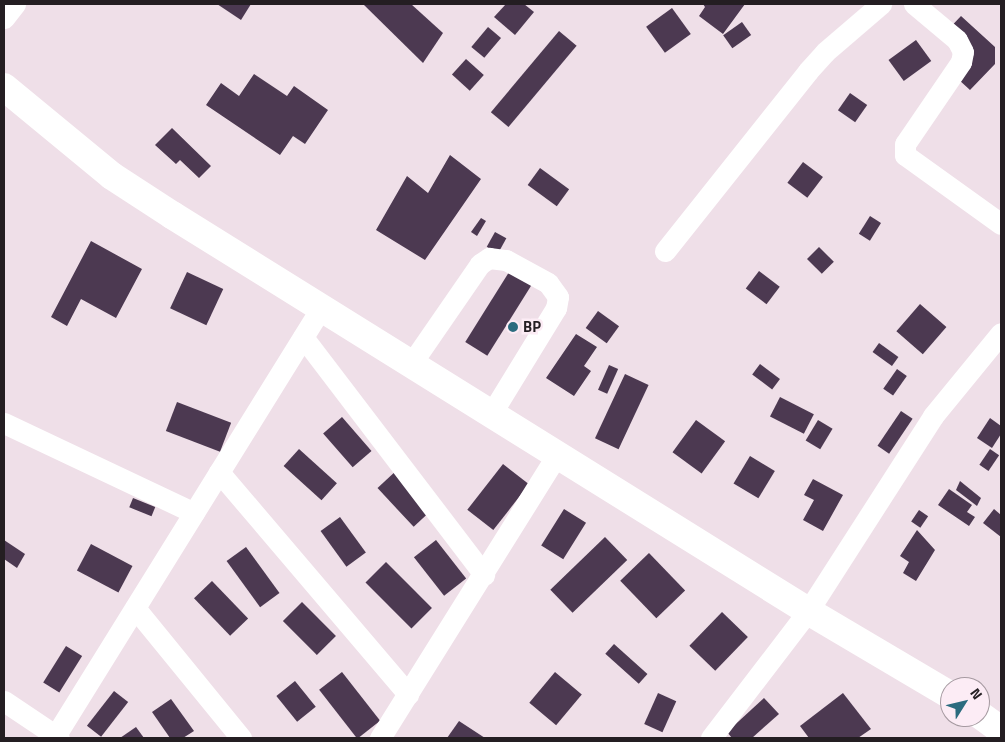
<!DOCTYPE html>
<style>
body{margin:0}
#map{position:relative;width:1005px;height:742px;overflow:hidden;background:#efdfe8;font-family:"Titillium Web",sans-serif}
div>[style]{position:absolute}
.building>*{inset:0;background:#4c3951;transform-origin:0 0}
.minor>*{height:21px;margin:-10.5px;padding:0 10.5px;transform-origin:10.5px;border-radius:10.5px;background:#fff}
.highway>*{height:28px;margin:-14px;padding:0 14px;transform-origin:14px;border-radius:14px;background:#fff}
.dots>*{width:14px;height:14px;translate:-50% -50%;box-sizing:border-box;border:2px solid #fcecf5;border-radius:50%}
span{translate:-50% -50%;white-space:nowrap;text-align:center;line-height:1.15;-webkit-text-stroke:5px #fcecf5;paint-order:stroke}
.poi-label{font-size:15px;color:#241e22;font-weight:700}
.left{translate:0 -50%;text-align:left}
.frame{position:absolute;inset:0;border:5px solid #241e22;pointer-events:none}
.north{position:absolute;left:940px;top:677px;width:50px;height:50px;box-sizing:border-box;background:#fcecf5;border:1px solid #a69aa1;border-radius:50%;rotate:54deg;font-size:14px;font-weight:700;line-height:20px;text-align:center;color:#241e22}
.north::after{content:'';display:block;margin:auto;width:18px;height:22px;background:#2b6c7f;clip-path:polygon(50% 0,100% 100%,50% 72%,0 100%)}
</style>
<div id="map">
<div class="building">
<div style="clip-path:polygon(217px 4px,251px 4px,241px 20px)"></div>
<div style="clip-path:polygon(363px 4px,411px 4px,443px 33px,423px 63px)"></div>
<div style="clip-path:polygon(506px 4px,524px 4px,534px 12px,515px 35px,494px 17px)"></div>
<div style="clip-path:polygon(703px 4px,745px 4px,723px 34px,699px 16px,705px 7px)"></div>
<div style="left:672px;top:8px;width:32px;height:32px;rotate:54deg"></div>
<div style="clip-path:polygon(961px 16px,995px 47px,995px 64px,970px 90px,958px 79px,972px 64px,942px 36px)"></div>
<div style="left:742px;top:22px;width:16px;height:23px;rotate:55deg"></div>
<div style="left:488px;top:27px;width:17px;height:26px;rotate:40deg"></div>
<div style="left:559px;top:31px;width:23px;height:106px;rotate:40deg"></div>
<div style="left:916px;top:40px;width:26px;height:34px;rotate:54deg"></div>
<div style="left:466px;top:59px;width:24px;height:21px;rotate:42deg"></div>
<div style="clip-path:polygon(254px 74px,287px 96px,294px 86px,328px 110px,305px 144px,293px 136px,280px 155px,206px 105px,221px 83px,239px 96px)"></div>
<div style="left:850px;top:93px;width:21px;height:21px;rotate:35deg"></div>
<div style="clip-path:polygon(172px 128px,211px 166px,199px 178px,180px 160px,176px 164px,155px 145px)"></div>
<div style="clip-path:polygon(450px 155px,481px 179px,425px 260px,376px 230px,407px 176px,428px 193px)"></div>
<div style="left:803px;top:162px;width:25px;height:26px;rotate:37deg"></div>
<div style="left:540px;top:168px;width:36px;height:21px;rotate:36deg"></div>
<div style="left:870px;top:216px;width:13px;height:21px;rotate:32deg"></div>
<div style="clip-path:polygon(481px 218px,486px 221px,477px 236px,471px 232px)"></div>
<div style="left:495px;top:232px;width:13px;height:17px;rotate:29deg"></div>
<div style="clip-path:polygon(91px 241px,142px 269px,116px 318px,81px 299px,67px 326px,51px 317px)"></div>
<div style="left:819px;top:247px;width:21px;height:17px;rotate:45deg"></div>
<div style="left:514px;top:264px;width:26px;height:92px;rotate:32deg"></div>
<div style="left:759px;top:271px;width:26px;height:22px;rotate:37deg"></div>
<div style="left:187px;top:272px;width:40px;height:40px;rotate:25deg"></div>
<div style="left:920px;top:304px;width:35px;height:36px;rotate:41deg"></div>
<div style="left:598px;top:311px;width:26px;height:21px;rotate:36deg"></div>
<div style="clip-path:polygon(576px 334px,597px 347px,584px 366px,591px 371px,574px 396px,546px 378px)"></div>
<div style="left:879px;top:343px;width:24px;height:11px;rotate:36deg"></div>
<div style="left:760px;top:364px;width:25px;height:13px;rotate:37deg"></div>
<div style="left:609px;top:365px;width:10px;height:27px;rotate:24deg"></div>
<div style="left:897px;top:369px;width:12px;height:24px;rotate:35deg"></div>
<div style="left:625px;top:374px;width:26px;height:71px;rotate:25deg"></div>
<div style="left:780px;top:397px;width:38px;height:22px;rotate:27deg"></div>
<div style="left:177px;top:402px;width:58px;height:31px;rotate:21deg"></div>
<div style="left:901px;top:411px;width:14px;height:42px;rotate:34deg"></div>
<div style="left:342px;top:417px;width:45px;height:25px;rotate:49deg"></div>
<div style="clip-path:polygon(990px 418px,1001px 426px,1001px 434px,992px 448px,977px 438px)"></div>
<div style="left:696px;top:420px;width:36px;height:40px;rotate:36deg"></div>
<div style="left:818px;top:420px;width:17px;height:24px;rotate:31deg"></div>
<div style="left:299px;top:449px;width:51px;height:23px;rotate:42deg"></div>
<div style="left:990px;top:449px;width:11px;height:19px;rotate:34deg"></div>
<div style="left:750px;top:456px;width:29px;height:32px;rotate:31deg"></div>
<div style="left:503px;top:464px;width:33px;height:58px;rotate:38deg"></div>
<div style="left:398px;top:469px;width:53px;height:28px;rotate:47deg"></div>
<div style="clip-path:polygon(813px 479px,843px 495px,823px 531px,803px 520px,814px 500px,804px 495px)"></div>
<div style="clip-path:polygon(960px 481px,981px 498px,977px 506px,956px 490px)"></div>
<div style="clip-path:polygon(949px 489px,972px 505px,967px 512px,975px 517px,969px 526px,938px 505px)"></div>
<div style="left:133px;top:498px;width:24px;height:10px;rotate:22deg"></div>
<div style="left:564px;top:509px;width:26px;height:43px;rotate:32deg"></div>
<div style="clip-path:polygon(994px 509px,1001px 515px,1001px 537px,983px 523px)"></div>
<div style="left:919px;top:510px;width:11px;height:14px;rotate:34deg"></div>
<div style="left:340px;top:517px;width:44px;height:24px;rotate:54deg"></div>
<div style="clip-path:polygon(917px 530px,935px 550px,916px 581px,903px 573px,909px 562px,900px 556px)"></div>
<div style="left:605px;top:537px;width:32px;height:76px;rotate:46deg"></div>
<div style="clip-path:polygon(4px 540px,25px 554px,17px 568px,4px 559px)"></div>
<div style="left:436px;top:540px;width:49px;height:28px;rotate:52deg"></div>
<div style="left:91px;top:544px;width:47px;height:30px;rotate:28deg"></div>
<div style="left:246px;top:547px;width:57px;height:24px;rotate:54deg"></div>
<div style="left:649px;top:553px;width:52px;height:40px;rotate:46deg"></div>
<div style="left:386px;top:562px;width:65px;height:29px;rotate:45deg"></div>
<div style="left:212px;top:581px;width:52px;height:25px;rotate:46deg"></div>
<div style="left:302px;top:602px;width:48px;height:27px;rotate:45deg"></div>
<div style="left:722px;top:612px;width:36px;height:47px;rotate:44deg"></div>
<div style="left:614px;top:644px;width:45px;height:13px;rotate:42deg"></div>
<div style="left:66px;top:646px;width:19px;height:43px;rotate:32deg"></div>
<div style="left:342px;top:672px;width:62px;height:29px;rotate:52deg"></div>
<div style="left:555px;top:672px;width:35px;height:40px;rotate:40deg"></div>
<div style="left:295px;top:681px;width:33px;height:24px;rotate:51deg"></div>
<div style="left:114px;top:691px;width:18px;height:44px;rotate:38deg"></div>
<div style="left:658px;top:693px;width:20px;height:34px;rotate:24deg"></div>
<div style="clip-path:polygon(843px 693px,871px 729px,858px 738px,809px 738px,800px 726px)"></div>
<div style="clip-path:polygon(764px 698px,779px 714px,752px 738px,732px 738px,727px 732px)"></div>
<div style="clip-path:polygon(171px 699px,194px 731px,183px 738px,170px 738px,152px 712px)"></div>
<div style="clip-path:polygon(459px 721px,485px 738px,447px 738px)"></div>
<div style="clip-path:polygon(136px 727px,144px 738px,120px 738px)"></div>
</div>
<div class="minor">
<div style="left:914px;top:4px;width:56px;rotate:39.9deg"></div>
<div style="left:957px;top:40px;width:13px;rotate:63deg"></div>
<div style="left:963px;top:52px;width:10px;rotate:101deg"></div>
<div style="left:961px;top:62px;width:99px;rotate:124.3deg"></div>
<div style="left:905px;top:144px;width:11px;rotate:90deg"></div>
<div style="left:905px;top:155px;width:118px;rotate:35.7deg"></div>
<div style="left:4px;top:18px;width:18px;rotate:-52deg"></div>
<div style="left:665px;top:251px;width:230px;rotate:-51.5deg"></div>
<div style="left:808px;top:71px;width:25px;rotate:-48deg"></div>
<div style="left:825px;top:52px;width:74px;rotate:-40.6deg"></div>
<div style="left:303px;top:337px;width:299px;rotate:52.7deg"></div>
<div style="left:411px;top:364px;width:121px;rotate:-55.4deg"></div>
<div style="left:480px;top:264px;width:11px;rotate:-34deg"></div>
<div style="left:489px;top:258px;width:17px;rotate:7deg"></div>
<div style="left:506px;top:260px;width:48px;rotate:28.7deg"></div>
<div style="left:548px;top:283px;width:17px;rotate:54deg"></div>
<div style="left:558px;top:297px;width:11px;rotate:100deg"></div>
<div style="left:556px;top:308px;width:124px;rotate:121.5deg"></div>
<div style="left:4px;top:423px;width:210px;rotate:25.3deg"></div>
<div style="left:219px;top:472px;width:292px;rotate:49.6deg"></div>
<div style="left:135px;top:608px;width:168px;rotate:50.8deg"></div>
<div style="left:4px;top:701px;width:66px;rotate:33.9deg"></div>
<div style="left:54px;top:738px;width:506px;rotate:-58.16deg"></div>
<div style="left:380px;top:738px;width:334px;rotate:-58deg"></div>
<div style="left:711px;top:738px;width:160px;rotate:-52.6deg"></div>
<div style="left:808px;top:611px;width:232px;rotate:-57.3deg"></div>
<div style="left:933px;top:416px;width:107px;rotate:-50.7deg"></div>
</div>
<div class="highway">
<div style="left:4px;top:87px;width:140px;rotate:39.5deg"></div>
<div style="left:112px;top:176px;width:72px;rotate:33deg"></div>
<div style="left:172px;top:215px;width:749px;rotate:31.91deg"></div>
<div style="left:808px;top:611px;width:165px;rotate:30.6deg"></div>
<div style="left:980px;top:715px;width:26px;rotate:36deg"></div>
</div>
<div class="dots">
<div style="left:513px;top:327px;background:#2b6c7f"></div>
</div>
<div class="poi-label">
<span class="left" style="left:523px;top:327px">BP</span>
</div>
<div class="frame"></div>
<div class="north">N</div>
</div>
